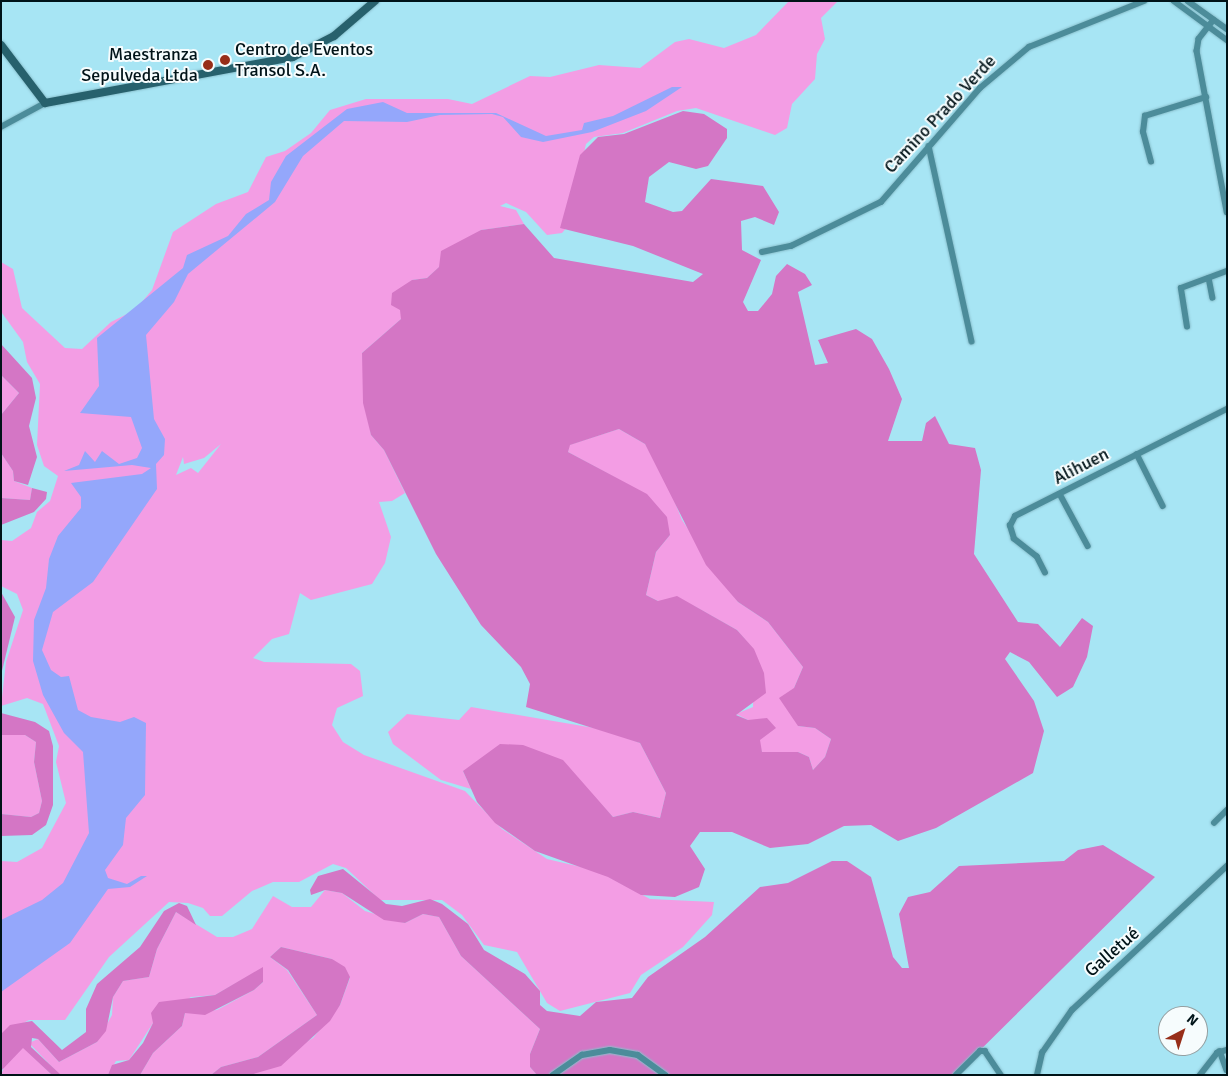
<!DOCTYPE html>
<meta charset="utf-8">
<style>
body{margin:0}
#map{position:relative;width:1228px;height:1076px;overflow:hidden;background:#a7e5f4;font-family:Signika,sans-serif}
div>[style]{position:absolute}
.green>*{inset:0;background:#f39de4}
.forest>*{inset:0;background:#d476c5}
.water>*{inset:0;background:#94a7fb}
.roads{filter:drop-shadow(0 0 1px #89bfcc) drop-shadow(0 0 1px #89bfcc)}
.street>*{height:5.5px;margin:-2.75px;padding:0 2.75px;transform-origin:2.75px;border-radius:2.75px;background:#4c8c9a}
.secondary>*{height:8px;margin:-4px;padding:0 4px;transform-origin:4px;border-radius:4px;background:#27616d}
.dots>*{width:14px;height:14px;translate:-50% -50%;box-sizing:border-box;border:2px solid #f6fcfd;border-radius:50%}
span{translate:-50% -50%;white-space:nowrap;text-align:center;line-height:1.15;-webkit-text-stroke:4px #f6fcfd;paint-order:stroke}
.poi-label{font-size:18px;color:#001318}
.left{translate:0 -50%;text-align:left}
.right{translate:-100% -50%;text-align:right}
.street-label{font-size:18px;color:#001318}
.frame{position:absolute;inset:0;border:2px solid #001318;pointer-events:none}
.north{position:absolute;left:1158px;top:1006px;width:50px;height:50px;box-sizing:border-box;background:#f6fcfd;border:1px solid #949fa1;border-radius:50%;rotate:40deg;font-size:14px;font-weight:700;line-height:20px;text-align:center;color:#001318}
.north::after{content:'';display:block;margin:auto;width:18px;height:22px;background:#972e19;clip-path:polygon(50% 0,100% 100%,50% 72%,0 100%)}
</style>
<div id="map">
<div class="green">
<div style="clip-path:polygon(evenodd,789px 1px,838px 1px,821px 18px,825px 39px,817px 54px,815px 79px,792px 104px,787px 128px,775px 135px,696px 108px,677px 111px,623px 133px,594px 137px,586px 144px,568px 226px,562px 233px,547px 235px,526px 212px,506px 203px,500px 206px,516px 210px,524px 224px,481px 230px,427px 278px,412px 280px,401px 319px,362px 353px,371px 435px,384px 450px,405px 493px,392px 501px,379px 502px,391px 537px,385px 563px,372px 584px,311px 600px,300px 593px,289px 634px,272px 639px,253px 658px,264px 662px,351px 664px,360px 671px,363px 696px,337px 708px,332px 725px,343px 742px,364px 755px,465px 791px,502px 829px,547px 859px,598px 871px,650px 899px,714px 902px,712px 915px,683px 947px,641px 975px,630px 993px,560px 1011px,547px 1003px,517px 952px,484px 945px,462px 915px,442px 900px,380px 900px,346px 868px,333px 864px,299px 882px,273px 882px,252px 891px,222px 916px,210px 916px,203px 908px,188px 903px,169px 902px,109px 957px,65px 1020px,29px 1020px,1px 1036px,1px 861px,17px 862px,42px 848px,66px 803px,56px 762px,59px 746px,43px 704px,27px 698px,1px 706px,6px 662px,23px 610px,17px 594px,1px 586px,1px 540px,12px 541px,31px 528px,37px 512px,50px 501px,58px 476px,44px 466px,37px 445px,40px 384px,27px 362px,23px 342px,2px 313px,1px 262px,13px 269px,22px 308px,65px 348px,82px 349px,111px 322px,135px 310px,152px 290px,173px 232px,216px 204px,248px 192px,266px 157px,285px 151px,311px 133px,330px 110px,366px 99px,448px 99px,472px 104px,530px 76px,550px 77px,599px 65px,640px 68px,675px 42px,689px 39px,724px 48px,756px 35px,789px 1px,221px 444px,198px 473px,191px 468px,176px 475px,183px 457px,184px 464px,204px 458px,221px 444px)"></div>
<div style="clip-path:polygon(1px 375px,19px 393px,1px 415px)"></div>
<div style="clip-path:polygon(619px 429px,645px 444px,662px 470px,682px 520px,738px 602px,768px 622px,803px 667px,794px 688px,798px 726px,815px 728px,831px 739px,825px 757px,813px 770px,809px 757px,798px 752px,762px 752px,748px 720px,736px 714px,753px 707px,754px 650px,737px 630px,694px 606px,658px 601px,646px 595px,656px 552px,670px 535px,614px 477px,568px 452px,569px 445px)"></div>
<div style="clip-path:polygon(1px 453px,13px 471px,14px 481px,32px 488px,30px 500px,1px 498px)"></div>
<div style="clip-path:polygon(471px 707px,606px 730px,640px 743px,666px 793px,660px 818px,633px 812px,613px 817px,596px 799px,463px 771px,471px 789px,441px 780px,393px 744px,388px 732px,407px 714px,459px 720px)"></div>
<div style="clip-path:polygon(1px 735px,25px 735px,36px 742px,34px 762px,42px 801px,39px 813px,31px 817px,1px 814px)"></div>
<div style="clip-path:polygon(325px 890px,342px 893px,365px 911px,405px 923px,423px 914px,439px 917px,461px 956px,540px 1029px,530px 1054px,530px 1067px,537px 1075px,250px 1075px,313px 1038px,340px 1005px,350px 978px,332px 959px,281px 947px,270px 957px,287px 970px,317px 1015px,258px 1057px,221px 1067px,211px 1075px,140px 1075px,153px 1053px,182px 1026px,185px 1013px,217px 1010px,254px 990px,263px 982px,263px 968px,215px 995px,191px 997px,153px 1023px,129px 1060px,116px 1061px,108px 1075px,60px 1075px,29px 1043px,38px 1039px,59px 1062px,97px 1042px,112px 1015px,113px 997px,123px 981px,149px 977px,157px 949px,176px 912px,217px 937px,233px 937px,252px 929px,273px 896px,292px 907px,311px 907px)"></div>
<div style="clip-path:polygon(23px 1047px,52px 1075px,1px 1075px,6px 1062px)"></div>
</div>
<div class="forest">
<div style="clip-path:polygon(evenodd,683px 111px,704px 114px,727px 129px,727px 138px,708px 166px,696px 169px,669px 162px,649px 177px,645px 202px,673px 212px,682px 211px,711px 179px,763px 186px,779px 212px,774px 225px,755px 217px,741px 221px,742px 250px,761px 260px,743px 302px,748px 311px,758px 311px,772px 294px,776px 276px,787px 264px,805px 274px,812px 285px,798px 292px,815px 365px,828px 363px,818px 340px,856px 329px,872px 339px,889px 369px,902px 399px,888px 441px,922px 441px,926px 423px,935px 416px,949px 444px,975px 448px,981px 470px,974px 554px,1018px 622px,1038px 624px,1060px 647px,1082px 618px,1093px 626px,1087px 657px,1073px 687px,1057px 697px,1029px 662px,1010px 652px,1005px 659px,1034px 701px,1044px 731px,1033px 773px,936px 828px,898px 841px,871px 825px,844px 826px,808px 844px,770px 848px,732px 832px,700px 832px,690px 846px,705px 869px,699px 887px,675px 897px,641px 895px,608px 877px,535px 851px,495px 823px,477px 802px,463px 771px,500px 744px,523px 745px,563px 760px,613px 817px,633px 812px,660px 818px,666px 793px,640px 743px,526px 707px,530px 684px,521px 667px,481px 625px,436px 554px,384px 450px,371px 435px,363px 403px,362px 353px,401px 319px,400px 310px,391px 305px,392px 293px,412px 280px,427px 278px,439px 267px,441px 251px,481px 230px,524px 224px,554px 258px,693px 282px,703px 274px,633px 246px,560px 228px,580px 155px,598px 137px,624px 134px,683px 111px,619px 429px,645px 444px,706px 565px,738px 602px,768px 622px,803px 667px,794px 688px,779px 698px,798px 726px,815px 728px,831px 739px,825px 757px,813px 770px,809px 757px,798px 752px,762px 752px,760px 740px,776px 728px,767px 718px,748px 720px,736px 715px,766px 693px,764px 673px,754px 649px,737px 630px,677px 596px,658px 601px,646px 595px,656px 552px,670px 535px,667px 517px,647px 494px,568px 452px,570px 445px,619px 429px)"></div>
<div style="clip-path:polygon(1px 344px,32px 378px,36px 398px,29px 426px,37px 457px,28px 485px,14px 481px,13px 471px,1px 453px,1px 415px,19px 393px,1px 375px)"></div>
<div style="clip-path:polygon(32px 488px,47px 492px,46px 499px,34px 512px,1px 525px,1px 498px,30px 500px)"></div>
<div style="clip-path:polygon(1px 592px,15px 617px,1px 675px)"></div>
<div style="clip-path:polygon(1px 713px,35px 722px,49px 731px,53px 746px,53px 805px,46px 825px,32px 835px,1px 836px,1px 814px,31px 817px,39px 813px,42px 801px,34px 762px,36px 742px,25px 735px,1px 735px)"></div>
<div style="clip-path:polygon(1103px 845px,1155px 877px,955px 1075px,537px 1075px,530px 1067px,530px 1054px,540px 1029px,461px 956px,439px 917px,423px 914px,405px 923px,384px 920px,342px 893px,325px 890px,311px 895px,310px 890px,318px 876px,343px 869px,386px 904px,402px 906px,430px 899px,442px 904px,468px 924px,484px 950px,525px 974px,540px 991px,540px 1005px,547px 1011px,580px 1016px,596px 1002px,632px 998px,648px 977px,705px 937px,760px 887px,788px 883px,832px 861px,847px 861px,871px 877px,893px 957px,902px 968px,909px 968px,899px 914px,908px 897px,930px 892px,959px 866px,1064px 861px,1078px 850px)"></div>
<div style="clip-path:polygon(179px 903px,187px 906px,196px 925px,176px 912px,157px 949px,149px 977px,123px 981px,113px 997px,106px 1031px,97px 1042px,59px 1062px,38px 1039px,32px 1038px,31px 1047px,61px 1075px,52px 1075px,23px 1048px,1px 1071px,1px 1034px,10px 1025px,32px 1021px,62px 1050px,86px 1032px,86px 1009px,97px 984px,140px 947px,164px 911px)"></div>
<div style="clip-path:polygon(281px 947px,332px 959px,345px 967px,350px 977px,340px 1005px,330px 1021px,281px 1066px,250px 1075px,211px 1075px,221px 1067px,258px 1057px,317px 1015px,288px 970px,270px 957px)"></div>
<div style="clip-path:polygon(263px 967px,263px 982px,254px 990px,205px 1015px,185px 1013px,182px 1026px,153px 1053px,140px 1075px,108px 1075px,112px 1065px,129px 1060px,143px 1043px,153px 1023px,151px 1013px,159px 1002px,215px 995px)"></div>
</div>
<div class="water">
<div style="clip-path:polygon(672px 87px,682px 87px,646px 111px,592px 132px,543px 142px,521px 137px,503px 117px,492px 114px,440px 115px,407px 122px,344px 121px,303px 156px,275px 202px,188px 274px,174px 302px,146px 335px,154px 419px,165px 439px,164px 455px,156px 464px,157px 489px,93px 582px,53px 612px,42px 650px,51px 670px,61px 677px,69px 676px,78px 710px,91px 717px,120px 722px,134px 717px,146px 723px,145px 795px,126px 818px,123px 845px,105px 870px,108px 878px,127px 884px,141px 876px,147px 876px,130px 887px,108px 889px,70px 943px,1px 992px,1px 920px,42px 900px,63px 883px,89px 833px,83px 752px,64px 733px,43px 695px,33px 661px,34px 620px,46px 588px,49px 559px,58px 536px,81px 508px,81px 497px,71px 483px,142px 474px,151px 468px,132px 465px,64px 471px,79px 465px,85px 451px,95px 462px,102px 451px,119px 464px,137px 458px,142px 448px,131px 417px,80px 413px,99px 386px,97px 338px,183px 268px,187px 255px,228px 236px,246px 214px,269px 200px,271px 182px,286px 156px,347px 109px,383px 102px,407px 113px,496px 113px,546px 136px,582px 130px,584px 123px,613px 116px)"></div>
</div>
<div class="roads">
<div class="street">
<div style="left:1174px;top:1px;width:66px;rotate:36.3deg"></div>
<div style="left:1188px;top:1px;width:48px;rotate:35.7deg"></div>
<div style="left:1214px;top:20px;width:24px;rotate:128deg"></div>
<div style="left:1199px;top:39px;width:12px;rotate:99deg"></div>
<div style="left:1197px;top:51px;width:164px;rotate:79.4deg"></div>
<div style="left:1px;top:127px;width:50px;rotate:-28.6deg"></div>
<div style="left:929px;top:146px;width:200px;rotate:77.6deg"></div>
<div style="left:1151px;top:162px;width:31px;rotate:-105deg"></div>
<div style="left:1143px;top:132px;width:16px;rotate:-83deg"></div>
<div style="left:1145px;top:116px;width:64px;rotate:-17.3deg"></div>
<div style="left:762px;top:252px;width:30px;rotate:-12deg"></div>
<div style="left:791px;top:246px;width:100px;rotate:-26.1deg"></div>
<div style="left:881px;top:202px;width:151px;rotate:-49deg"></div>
<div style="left:980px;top:88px;width:64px;rotate:-39.9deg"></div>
<div style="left:1029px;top:47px;width:124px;rotate:-21.8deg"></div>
<div style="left:1209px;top:278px;width:20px;rotate:79deg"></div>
<div style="left:1187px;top:327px;width:39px;rotate:-99deg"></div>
<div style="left:1181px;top:288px;width:49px;rotate:-20.3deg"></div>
<div style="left:1137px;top:454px;width:58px;rotate:63.4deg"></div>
<div style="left:1060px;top:494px;width:59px;rotate:61.7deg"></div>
<div style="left:1045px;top:573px;width:18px;rotate:-117deg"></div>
<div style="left:1037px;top:557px;width:29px;rotate:-142deg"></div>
<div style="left:1014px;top:539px;width:14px;rotate:-107deg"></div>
<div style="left:1010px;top:526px;width:11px;rotate:-63deg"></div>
<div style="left:1015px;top:516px;width:237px;rotate:-26.8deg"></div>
<div style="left:1214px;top:823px;width:18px;rotate:-45deg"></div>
<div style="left:1220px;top:1051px;width:20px;rotate:70deg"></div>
<div style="left:553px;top:1075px;width:35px;rotate:-35deg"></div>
<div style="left:582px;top:1055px;width:28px;rotate:-10deg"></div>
<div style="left:610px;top:1050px;width:28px;rotate:10deg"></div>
<div style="left:638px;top:1055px;width:34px;rotate:36deg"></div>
<div style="left:956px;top:1075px;width:34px;rotate:-45deg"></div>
<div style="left:980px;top:1051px;width:5px"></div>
<div style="left:985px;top:1051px;width:29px;rotate:56deg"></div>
<div style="left:1037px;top:1075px;width:23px;rotate:-77deg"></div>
<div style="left:1042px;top:1053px;width:52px;rotate:-55.1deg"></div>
<div style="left:1072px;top:1010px;width:212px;rotate:-42.9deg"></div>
<div style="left:1200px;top:1075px;width:28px;rotate:-52deg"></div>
<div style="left:1217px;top:1053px;width:10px;rotate:-17deg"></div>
</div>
<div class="secondary">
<div style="left:1px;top:45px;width:73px;rotate:52.8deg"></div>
<div style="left:45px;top:103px;width:252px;rotate:-10.5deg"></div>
<div style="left:293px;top:57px;width:46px;rotate:-27.1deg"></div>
<div style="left:334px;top:36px;width:54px;rotate:-40.5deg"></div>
</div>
</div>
<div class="dots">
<div style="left:225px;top:60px;background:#972e19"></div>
<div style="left:208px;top:65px;background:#972e19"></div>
</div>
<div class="poi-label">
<span class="left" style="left:235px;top:60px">Centro de Eventos<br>Transol S.A.</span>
<span class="right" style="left:198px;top:65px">Maestranza<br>Sepulveda Ltda</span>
</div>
<div class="street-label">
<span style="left:940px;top:114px;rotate:-47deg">Camino Prado Verde</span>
<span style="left:1081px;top:466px;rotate:-27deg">Alihuen</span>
<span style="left:1112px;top:952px;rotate:-41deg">Galletué</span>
</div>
<div class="frame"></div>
<div class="north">N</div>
</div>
